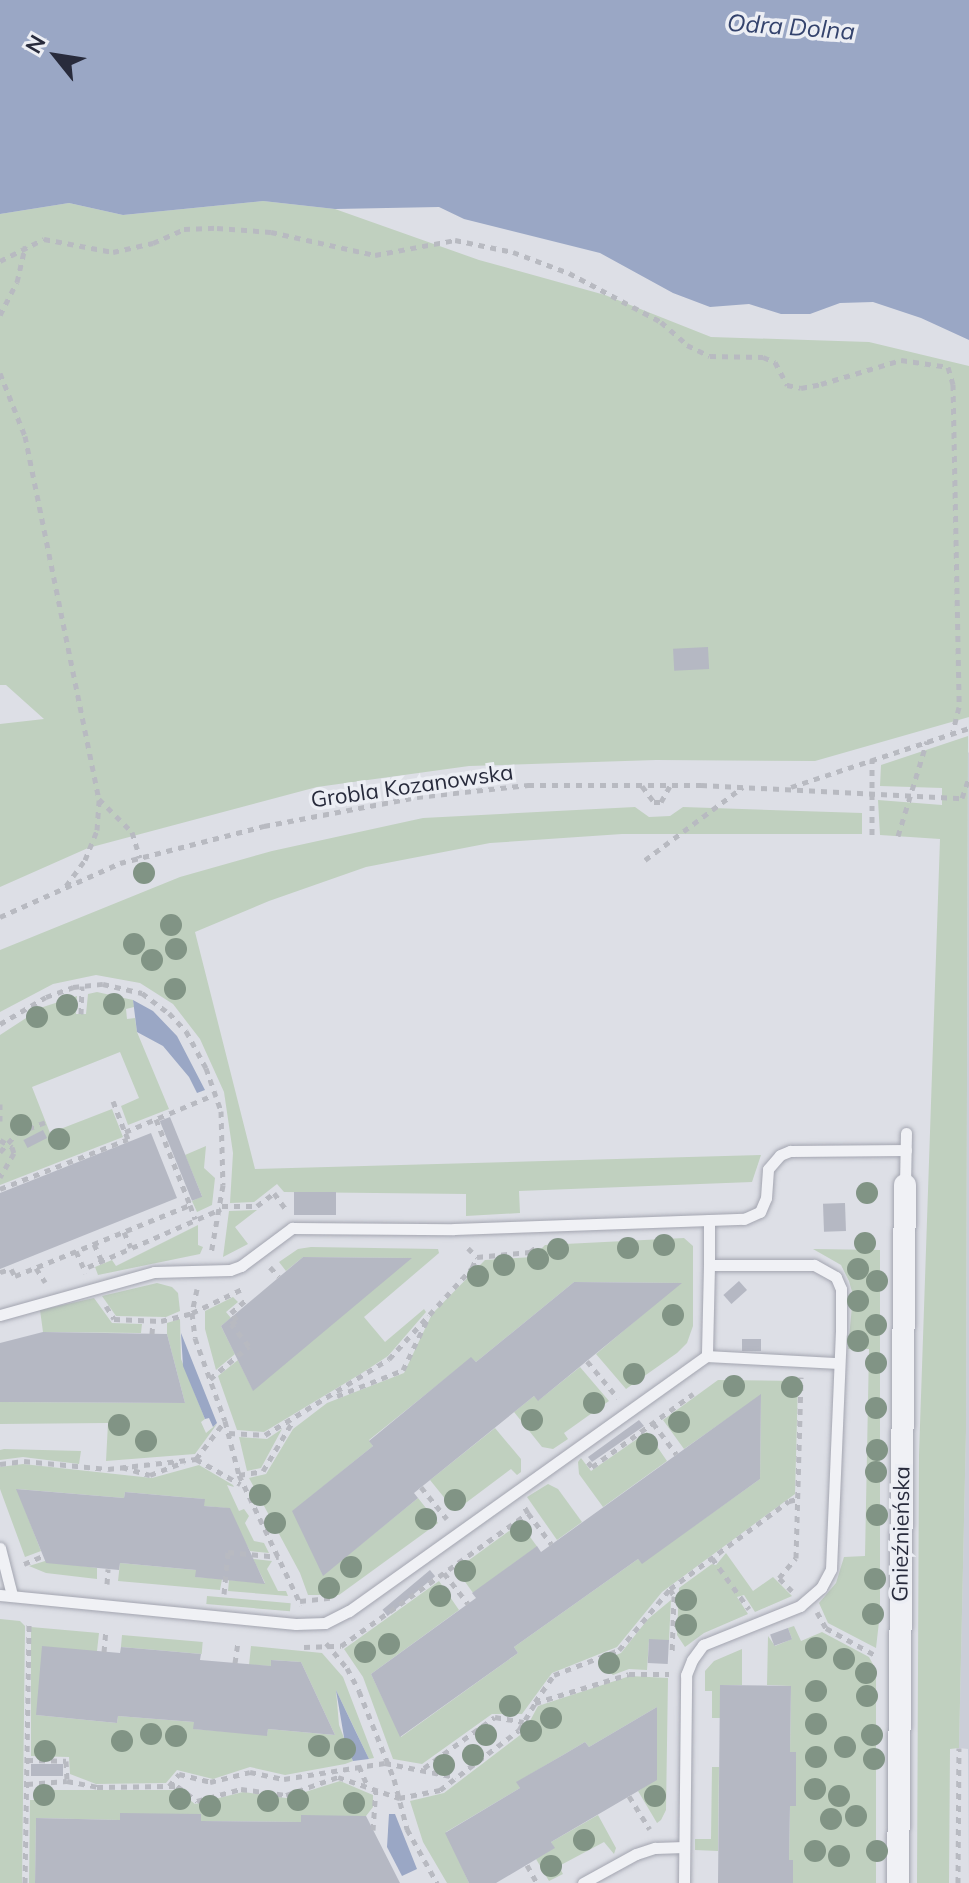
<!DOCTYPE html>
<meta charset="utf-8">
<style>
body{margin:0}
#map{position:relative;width:969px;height:1883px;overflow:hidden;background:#dddfe6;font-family:Mulish,sans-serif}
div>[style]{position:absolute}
.built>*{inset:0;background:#cbced8}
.green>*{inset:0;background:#c0d0bf;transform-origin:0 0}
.water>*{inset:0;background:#9aa7c5}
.building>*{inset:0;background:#b5b8c3;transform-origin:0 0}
.path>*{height:5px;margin-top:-2.5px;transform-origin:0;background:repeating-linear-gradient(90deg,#b8bac1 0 6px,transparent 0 12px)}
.roads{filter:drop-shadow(0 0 2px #a3a5b0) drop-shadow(0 0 2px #a3a5b0)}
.lane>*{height:11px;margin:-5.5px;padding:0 5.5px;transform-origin:5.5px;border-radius:5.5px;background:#f0f1f5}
.street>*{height:22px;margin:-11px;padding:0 11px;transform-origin:11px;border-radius:11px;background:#f0f1f5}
.trees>*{width:22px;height:22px;margin:-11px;border-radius:50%;background:#819485}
span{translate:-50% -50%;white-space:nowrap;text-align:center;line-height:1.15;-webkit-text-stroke:7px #eceef4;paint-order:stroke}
.street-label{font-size:22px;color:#282b3c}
.water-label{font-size:24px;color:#34436d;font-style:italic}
.north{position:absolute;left:16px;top:16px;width:80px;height:80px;-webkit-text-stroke:6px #eceef4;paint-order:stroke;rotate:300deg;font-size:22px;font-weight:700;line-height:32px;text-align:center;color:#282b3c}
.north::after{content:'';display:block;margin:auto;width:28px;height:36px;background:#282b3c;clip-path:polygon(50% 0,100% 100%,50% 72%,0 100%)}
</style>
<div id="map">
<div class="built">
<div style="clip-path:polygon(968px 752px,969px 753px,969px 1883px,968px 1749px,959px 1748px,966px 1431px)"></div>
</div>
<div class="green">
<div style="clip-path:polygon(263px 201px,335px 209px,479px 260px,605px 295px,711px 337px,869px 342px,969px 366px,969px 717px,815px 761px,656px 760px,469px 766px,317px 787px,88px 848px,0 887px,0 724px,44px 719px,6px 685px,0 685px,0 214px,69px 203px,123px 215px)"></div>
<div style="clip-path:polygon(968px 736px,966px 1431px,959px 1748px,950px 1749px,949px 1883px,917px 1883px,919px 1455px,940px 839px,880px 835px,878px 800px,942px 805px,942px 788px,880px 786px,881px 765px)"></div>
<div style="clip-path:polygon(635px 807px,649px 817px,670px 816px,683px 807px,862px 813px,862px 834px,622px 834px,490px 843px,366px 867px,269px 901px,195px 932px,255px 1169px,761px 1155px,752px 1182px,519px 1191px,520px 1213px,466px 1216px,466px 1194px,284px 1192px,277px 1184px,254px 1202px,230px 1203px,233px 1153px,224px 1092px,200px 1039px,173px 1004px,140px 983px,96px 975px,53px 984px,0 1012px,0 950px,180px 877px,272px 851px,423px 818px)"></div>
<div style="clip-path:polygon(97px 992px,133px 1000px,134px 1007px,126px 1009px,127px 1019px,135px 1018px,137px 1032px,169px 1109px,128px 1125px,121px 1106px,139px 1098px,120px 1052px,32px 1087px,50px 1133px,112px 1109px,123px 1137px,0 1185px,0 1035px,43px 1007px,77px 996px,76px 1014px,86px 1014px,88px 994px)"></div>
<div style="clip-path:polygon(206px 1146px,204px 1168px,215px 1178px,212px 1205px,197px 1212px,192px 1201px,202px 1196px,185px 1155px)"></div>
<div style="clip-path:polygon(257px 1210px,235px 1227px,248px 1244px,223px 1257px,229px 1211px)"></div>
<div style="clip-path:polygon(198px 1225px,198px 1245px,203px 1247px,200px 1254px,98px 1275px,95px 1267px,112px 1260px,116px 1266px)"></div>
<div style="clip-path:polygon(684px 1238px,693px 1246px,693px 1326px,687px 1343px,677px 1353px,626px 1389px,596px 1354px,680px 1283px,574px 1282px,476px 1362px,471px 1358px,369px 1440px,373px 1446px,293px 1511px,323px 1575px,418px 1498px,438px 1523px,339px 1595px,308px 1595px,300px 1573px,249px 1478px,266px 1474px,293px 1429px,327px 1403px,404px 1373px,432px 1314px,485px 1260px,533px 1257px,545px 1245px)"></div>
<div style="clip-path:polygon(311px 1247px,438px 1249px,439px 1253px,364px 1317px,385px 1342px,424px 1309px,426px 1312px,388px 1356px,362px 1373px,264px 1432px,237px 1430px,218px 1376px,238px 1360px,253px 1390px,410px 1258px,303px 1257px,286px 1271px,279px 1262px,298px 1249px)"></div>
<div style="clip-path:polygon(813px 1249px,880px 1250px,880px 1613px,876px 1648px,828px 1623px,819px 1603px,836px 1583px,844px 1557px,865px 1556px,869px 1349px,848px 1349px,853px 1295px,849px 1281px,841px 1265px)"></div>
<div style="clip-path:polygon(157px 1283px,172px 1287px,178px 1293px,180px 1311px,166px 1317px,116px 1316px,102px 1296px)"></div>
<div style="clip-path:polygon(233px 1297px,238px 1302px,226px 1312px,231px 1318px,221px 1326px,235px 1354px,216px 1370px,205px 1329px,205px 1311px)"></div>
<div style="clip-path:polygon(94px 1298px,112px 1323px,142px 1324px,141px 1333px,43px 1332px,40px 1310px)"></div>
<div style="clip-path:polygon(180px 1319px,181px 1359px,205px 1419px,201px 1422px,206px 1433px,217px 1424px,195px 1454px,106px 1461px,108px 1423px,0 1424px,0 1402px,185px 1403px,167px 1334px,167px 1323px)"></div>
<div style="clip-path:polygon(580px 1367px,609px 1401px,564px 1433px,568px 1439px,553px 1449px,542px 1447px,514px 1412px,534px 1396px,539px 1400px)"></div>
<div style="clip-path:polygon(718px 1380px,798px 1381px,795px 1494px,662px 1592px,617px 1647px,552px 1673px,522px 1714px,492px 1714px,422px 1764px,393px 1759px,363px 1677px,344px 1649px,439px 1581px,459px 1610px,371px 1674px,401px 1737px,518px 1653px,514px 1647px,638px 1559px,642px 1563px,760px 1479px,761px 1395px,684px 1449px,663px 1420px)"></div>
<div style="clip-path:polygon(495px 1428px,521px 1459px,521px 1472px,517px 1475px,511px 1469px,455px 1511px,430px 1480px)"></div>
<div style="clip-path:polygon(282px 1429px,261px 1468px,247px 1471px,239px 1437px,267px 1439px)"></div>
<div style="clip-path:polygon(647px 1432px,667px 1461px,603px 1507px,579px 1474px,578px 1462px,581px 1458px,591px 1471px)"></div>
<div style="clip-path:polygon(0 1450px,4px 1449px,81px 1451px,79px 1464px,23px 1457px,0 1460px)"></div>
<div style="clip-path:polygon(23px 1464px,152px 1478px,199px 1465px,233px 1485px,234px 1487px,227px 1485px,239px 1511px,244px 1509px,249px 1516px,245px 1523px,254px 1541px,264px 1543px,269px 1553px,250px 1551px,227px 1508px,204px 1506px,204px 1499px,125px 1492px,124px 1498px,17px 1489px,41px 1551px,25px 1557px,0 1489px,0 1467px)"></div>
<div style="clip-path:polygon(548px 1484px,558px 1489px,582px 1522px,557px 1540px,527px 1497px)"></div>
<div style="left:520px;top:1523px;width:29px;height:79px;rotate:54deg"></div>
<div style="clip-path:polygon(726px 1553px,753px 1591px,773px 1577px,792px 1596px,755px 1612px,744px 1595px,737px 1597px,748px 1614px,704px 1633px,685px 1647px,677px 1635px,679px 1588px,712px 1564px,716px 1565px)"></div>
<div style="clip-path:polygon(253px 1559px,272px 1561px,267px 1569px,278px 1591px,286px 1591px,288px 1596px,228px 1591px,229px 1580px,265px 1583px)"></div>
<div style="clip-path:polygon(45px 1561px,97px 1568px,97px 1579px,46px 1573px,29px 1566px)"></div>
<div style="clip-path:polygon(120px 1563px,196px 1570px,196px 1577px,222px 1579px,220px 1590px,118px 1581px)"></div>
<div style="left:207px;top:1596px;width:84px;height:8px;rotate:5deg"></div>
<div style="clip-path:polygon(671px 1600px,669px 1640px,649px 1640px,647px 1670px,629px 1669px,613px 1675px,598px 1662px,621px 1653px,648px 1619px)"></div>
<div style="clip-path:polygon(0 1619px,20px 1621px,25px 1626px,22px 1883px,0 1883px)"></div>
<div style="clip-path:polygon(794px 1626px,801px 1641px,822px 1632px,869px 1657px,876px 1670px,876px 1883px,793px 1883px,793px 1860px,789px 1860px,790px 1806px,796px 1806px,796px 1753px,790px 1752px,791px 1686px,767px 1685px,768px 1636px,775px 1646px,792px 1639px,788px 1628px)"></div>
<div style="clip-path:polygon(31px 1627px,99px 1633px,97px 1651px,36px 1715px,117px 1723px,118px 1716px,194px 1722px,194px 1729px,267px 1735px,268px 1729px,335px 1735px,301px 1662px,272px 1660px,271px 1666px,249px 1665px,251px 1646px,322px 1653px,343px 1677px,374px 1758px,369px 1759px,336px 1690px,339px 1725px,353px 1761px,345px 1764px,285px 1775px,250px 1767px,213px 1779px,177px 1770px,166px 1783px,96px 1784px,70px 1774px,69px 1757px,31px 1756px)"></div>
<div style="left:122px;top:1635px;width:81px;height:12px;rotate:5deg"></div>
<div style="clip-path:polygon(742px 1649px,742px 1685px,720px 1685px,720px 1718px,712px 1718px,712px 1691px,705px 1691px,705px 1671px,714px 1661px)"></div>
<div style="clip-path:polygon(630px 1676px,668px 1678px,666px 1810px,661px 1820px,657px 1823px,638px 1791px,657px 1779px,657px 1707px,589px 1747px,585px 1742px,563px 1755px,517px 1782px,520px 1788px,446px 1832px,469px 1883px,447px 1883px,423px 1842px,410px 1801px,444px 1793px,524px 1732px,538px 1706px)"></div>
<div style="clip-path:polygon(712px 1767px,719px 1767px,718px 1851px,695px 1850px,695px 1839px,711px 1839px)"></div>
<div style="clip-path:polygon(340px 1781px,373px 1795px,373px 1807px,366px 1816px,301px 1822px,201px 1821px,201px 1815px,120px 1820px,36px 1818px,35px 1883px,29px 1883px,30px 1800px,36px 1800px,36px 1790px,177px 1790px,195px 1804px,243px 1792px,286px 1798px)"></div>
<div style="clip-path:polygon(598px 1815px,616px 1848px,614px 1854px,604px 1842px,559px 1866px,563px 1874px,549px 1881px,536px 1859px,554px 1848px,551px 1842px)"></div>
</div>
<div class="water">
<div style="clip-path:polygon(0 0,969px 0,969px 340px,921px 318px,873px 302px,840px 303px,810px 314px,781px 314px,749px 304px,710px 307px,673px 293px,600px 253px,464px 219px,439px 207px,335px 209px,263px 201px,123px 215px,69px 203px,0 214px)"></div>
<div style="clip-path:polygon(133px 1000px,153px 1011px,177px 1036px,205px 1090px,197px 1093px,189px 1077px,163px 1046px,137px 1032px)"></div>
<div style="clip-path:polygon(181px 1333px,217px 1423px,213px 1427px,209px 1418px,205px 1419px,183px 1366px)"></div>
<div style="clip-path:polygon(336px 1690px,354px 1728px,369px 1759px,353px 1761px,345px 1743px)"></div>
<div style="clip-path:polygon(389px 1814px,395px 1814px,417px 1869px,402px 1876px,387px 1847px)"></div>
</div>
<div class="building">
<div style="left:708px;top:647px;width:22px;height:35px;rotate:87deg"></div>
<div style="left:170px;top:1117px;width:86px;height:11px;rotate:68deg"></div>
<div style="left:43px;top:1130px;width:9px;height:22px;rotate:63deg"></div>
<div style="clip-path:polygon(151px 1133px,177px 1198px,0 1269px,0 1193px)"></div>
<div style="left:294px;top:1192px;width:42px;height:23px"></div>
<div style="left:845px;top:1203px;width:28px;height:22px;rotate:88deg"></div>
<div style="clip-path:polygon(303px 1257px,412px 1258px,253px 1391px,221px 1326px)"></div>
<div style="left:739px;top:1281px;width:12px;height:21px;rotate:48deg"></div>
<div style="clip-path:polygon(574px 1282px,682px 1283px,538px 1401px,534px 1396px,414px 1493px,418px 1498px,323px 1576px,292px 1511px,373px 1446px,369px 1441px,471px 1357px,476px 1362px)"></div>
<div style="clip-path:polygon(43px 1332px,167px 1334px,185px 1403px,0 1402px,0 1343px)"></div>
<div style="left:742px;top:1339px;width:19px;height:12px"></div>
<div style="clip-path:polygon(761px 1394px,760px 1479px,642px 1564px,638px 1559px,514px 1647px,518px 1653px,400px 1737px,371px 1674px,476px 1598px,472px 1593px,537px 1546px,541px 1552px)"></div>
<div style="clip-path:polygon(639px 1420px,644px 1426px,592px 1462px,588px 1457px)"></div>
<div style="clip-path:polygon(16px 1489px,124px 1498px,125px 1492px,181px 1497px,205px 1499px,204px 1506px,230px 1508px,265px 1584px,195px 1577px,196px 1570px,120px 1563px,119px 1570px,46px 1563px)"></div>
<div style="left:430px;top:1570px;width:8px;height:62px;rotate:50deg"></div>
<div style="left:788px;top:1628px;width:12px;height:19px;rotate:70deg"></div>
<div style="left:649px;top:1639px;width:20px;height:24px;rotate:3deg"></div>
<div style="clip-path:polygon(42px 1646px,120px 1653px,121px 1647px,201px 1654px,200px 1660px,271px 1666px,271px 1660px,301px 1662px,335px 1735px,268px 1729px,267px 1736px,193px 1729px,194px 1722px,118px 1716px,117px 1723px,36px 1715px)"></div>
<div style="clip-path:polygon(720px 1685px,791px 1686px,790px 1752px,796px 1752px,796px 1806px,790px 1806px,789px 1860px,793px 1860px,793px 1883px,718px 1883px)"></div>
<div style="clip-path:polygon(657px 1707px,657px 1780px,551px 1842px,555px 1848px,496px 1883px,469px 1883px,445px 1833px,520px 1788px,516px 1782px,563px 1755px,585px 1742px,589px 1747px)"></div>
<div style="left:31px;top:1764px;width:32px;height:12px"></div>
<div style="clip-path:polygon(120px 1813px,201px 1814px,201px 1821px,301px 1822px,301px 1815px,366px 1816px,400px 1883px,35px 1883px,36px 1818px,120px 1820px)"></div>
</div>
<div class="path">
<div style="left:0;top:261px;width:49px;rotate:-26.6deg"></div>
<div style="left:44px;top:239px;width:70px;rotate:10.7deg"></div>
<div style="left:113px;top:252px;width:41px;rotate:-12.7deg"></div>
<div style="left:153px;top:243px;width:34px;rotate:-24deg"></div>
<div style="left:184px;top:229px;width:33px;rotate:-2deg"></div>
<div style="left:217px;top:228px;width:54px;rotate:4.2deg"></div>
<div style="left:271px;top:232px;width:107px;rotate:12.5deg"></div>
<div style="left:375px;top:255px;width:81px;rotate:-10.6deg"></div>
<div style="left:455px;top:240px;width:59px;rotate:11.7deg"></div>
<div style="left:513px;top:252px;width:60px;rotate:20.6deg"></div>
<div style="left:569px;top:273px;width:104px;rotate:28deg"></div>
<div style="left:661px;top:322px;width:35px;rotate:41deg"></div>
<div style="left:687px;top:345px;width:25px;rotate:26deg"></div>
<div style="left:710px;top:356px;width:53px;rotate:1.1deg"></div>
<div style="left:763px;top:357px;width:13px;rotate:23deg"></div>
<div style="left:775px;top:362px;width:26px;rotate:62deg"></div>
<div style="left:787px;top:385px;width:14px;rotate:12deg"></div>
<div style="left:801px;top:388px;width:20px;rotate:-11deg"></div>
<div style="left:821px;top:384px;width:84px;rotate:-16.7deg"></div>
<div style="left:901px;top:360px;width:48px;rotate:8.5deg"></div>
<div style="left:948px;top:367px;width:18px;rotate:74deg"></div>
<div style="left:953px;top:384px;width:323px;rotate:88.9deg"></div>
<div style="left:959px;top:707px;width:25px;rotate:104deg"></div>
<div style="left:0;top:315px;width:37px;rotate:-63deg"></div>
<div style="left:17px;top:282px;width:37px;rotate:-77deg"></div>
<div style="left:0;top:373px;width:68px;rotate:68.4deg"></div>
<div style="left:25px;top:436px;width:370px;rotate:78.5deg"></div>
<div style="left:99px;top:799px;width:47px;rotate:45deg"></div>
<div style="left:132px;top:832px;width:27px;rotate:73deg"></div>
<div style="left:642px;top:786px;width:20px;rotate:53deg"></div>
<div style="left:654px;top:802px;width:7px"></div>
<div style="left:661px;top:802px;width:18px;rotate:-61deg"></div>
<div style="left:791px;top:787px;width:188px;rotate:-18.3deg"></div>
<div style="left:872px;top:835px;width:76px;rotate:-90deg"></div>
<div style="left:898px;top:836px;width:99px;rotate:-73deg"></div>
<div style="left:645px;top:860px;width:122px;rotate:-36.7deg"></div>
<div style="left:66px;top:886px;width:32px;rotate:-54deg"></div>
<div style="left:85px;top:860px;width:32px;rotate:-68deg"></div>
<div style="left:97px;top:830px;width:30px;rotate:-86deg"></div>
<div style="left:0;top:917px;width:132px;rotate:-24.2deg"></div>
<div style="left:120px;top:863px;width:149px;rotate:-14.4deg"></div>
<div style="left:264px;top:826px;width:156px;rotate:-10.7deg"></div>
<div style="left:417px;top:797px;width:112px;rotate:-6.2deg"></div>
<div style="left:528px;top:785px;width:173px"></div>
<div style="left:701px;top:785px;width:261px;rotate:2.9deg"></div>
<div style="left:962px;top:798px;width:21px;rotate:-71deg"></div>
<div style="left:81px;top:1014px;width:28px;rotate:-88deg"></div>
<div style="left:0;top:1024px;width:53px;rotate:-30.4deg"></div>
<div style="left:46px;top:997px;width:29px;rotate:-20deg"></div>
<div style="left:73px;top:987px;width:30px;rotate:-6deg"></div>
<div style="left:103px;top:984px;width:40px;rotate:13deg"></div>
<div style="left:142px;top:993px;width:34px;rotate:37deg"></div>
<div style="left:169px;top:1013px;width:25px;rotate:47deg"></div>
<div style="left:186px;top:1031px;width:42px;rotate:61.6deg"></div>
<div style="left:206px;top:1068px;width:46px;rotate:70.8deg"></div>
<div style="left:221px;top:1111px;width:74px;rotate:88.5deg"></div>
<div style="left:223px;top:1185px;width:70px;rotate:99.9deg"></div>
<div style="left:113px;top:1101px;width:33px;rotate:69deg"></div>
<div style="left:0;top:1104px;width:17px;rotate:90deg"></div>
<div style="left:156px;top:1119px;width:92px;rotate:68.4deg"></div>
<div style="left:0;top:1140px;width:14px;rotate:30deg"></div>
<div style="left:12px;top:1147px;width:6px;rotate:72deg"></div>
<div style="left:14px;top:1153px;width:28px;rotate:120deg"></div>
<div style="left:0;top:1152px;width:25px;rotate:-48deg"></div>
<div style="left:17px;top:1133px;width:30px;rotate:-21deg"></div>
<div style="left:0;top:1189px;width:137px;rotate:-21.3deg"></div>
<div style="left:128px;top:1139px;width:8px;rotate:-113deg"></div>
<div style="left:125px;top:1132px;width:99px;rotate:-22.7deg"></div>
<div style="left:222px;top:1206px;width:35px"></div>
<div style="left:257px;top:1206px;width:21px;rotate:-37deg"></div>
<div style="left:274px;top:1193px;width:22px;rotate:54deg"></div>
<div style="left:124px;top:1232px;width:17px;rotate:66deg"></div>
<div style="left:94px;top:1244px;width:19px;rotate:65deg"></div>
<div style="left:468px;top:1248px;width:13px;rotate:45deg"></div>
<div style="left:477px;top:1257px;width:53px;rotate:-5.4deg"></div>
<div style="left:530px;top:1252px;width:11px;rotate:-38deg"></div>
<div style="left:76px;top:1251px;width:24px;rotate:66deg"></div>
<div style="left:88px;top:1267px;width:145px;rotate:-23.6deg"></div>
<div style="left:270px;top:1267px;width:13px;rotate:48deg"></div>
<div style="left:36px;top:1268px;width:17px;rotate:57deg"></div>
<div style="left:0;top:1272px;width:11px;rotate:-15deg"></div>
<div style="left:11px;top:1269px;width:8px;rotate:60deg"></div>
<div style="left:15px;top:1276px;width:189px;rotate:-22.1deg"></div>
<div style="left:190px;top:1205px;width:15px;rotate:70deg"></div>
<div style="left:197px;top:1289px;width:25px;rotate:102deg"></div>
<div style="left:192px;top:1313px;width:25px;rotate:83deg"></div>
<div style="left:195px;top:1338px;width:88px;rotate:70.1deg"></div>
<div style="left:225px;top:1421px;width:56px;rotate:75.5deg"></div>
<div style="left:239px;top:1475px;width:144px;rotate:64.5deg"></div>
<div style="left:106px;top:1306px;width:15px;rotate:58deg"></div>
<div style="left:114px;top:1319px;width:47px;rotate:2.4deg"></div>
<div style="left:161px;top:1321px;width:32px;rotate:-14deg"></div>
<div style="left:192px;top:1313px;width:55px;rotate:-25.6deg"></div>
<div style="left:152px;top:1334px;width:14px;rotate:-86deg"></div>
<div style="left:587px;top:1361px;width:48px;rotate:50deg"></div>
<div style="left:210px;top:1379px;width:51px;rotate:-40.2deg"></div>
<div style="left:249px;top:1346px;width:28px;rotate:-129deg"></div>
<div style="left:231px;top:1324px;width:7px;rotate:-34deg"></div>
<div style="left:237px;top:1320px;width:9px;rotate:-131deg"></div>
<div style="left:231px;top:1313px;width:21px;rotate:-41deg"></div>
<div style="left:337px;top:1396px;width:71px;rotate:-21.5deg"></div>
<div style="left:403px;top:1370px;width:60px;rotate:-64.3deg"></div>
<div style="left:653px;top:1423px;width:39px;rotate:53deg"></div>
<div style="left:229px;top:1433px;width:36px;rotate:3deg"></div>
<div style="left:265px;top:1435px;width:145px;rotate:-31.5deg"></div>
<div style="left:389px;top:1359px;width:123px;rotate:-47.6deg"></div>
<div style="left:472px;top:1268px;width:12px;rotate:-66deg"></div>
<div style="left:196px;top:1459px;width:51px;rotate:29.6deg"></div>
<div style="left:588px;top:1462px;width:6px;rotate:51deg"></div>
<div style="left:592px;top:1467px;width:125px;rotate:-35.9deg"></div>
<div style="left:0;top:1464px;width:24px;rotate:-7deg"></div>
<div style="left:24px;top:1461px;width:84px;rotate:5.4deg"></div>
<div style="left:108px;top:1469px;width:89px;rotate:-6.5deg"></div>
<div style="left:196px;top:1459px;width:48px;rotate:-52.7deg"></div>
<div style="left:122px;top:1467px;width:29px;rotate:16deg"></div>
<div style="left:150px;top:1475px;width:36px;rotate:-21deg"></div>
<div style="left:239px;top:1475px;width:24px;rotate:-9deg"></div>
<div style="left:263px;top:1471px;width:58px;rotate:-59deg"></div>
<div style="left:421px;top:1487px;width:41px;rotate:50.9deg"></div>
<div style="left:528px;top:1513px;width:39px;rotate:53deg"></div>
<div style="left:712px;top:1558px;width:63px;rotate:54deg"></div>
<div style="left:24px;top:1564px;width:21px;rotate:-23deg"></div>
<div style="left:444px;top:1573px;width:39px;rotate:52deg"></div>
<div style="left:107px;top:1584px;width:15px;rotate:-86deg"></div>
<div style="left:670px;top:1589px;width:8px;rotate:60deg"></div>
<div style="left:674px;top:1596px;width:59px;rotate:91.9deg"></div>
<div style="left:792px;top:1591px;width:18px;rotate:-135deg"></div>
<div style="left:779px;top:1578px;width:26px;rotate:-50deg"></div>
<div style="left:796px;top:1558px;width:181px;rotate:-88.4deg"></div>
<div style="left:224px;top:1594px;width:42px;rotate:-84.6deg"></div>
<div style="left:228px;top:1552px;width:51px;rotate:5.6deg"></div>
<div style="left:300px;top:1601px;width:30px;rotate:-6deg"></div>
<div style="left:817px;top:1612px;width:18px;rotate:61deg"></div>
<div style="left:826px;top:1628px;width:56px;rotate:28.9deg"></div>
<div style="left:326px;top:1643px;width:33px;rotate:50deg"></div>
<div style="left:347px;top:1668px;width:26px;rotate:62deg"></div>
<div style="left:359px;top:1691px;width:95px;rotate:68.3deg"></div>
<div style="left:394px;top:1779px;width:52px;rotate:75.4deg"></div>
<div style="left:407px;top:1829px;width:62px;rotate:60.9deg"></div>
<div style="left:304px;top:1647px;width:37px;rotate:-2deg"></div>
<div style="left:341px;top:1646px;width:229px;rotate:-35.4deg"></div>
<div style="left:528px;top:1513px;width:8px;rotate:-120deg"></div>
<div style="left:104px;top:1652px;width:21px;rotate:-85deg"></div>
<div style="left:235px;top:1663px;width:21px;rotate:-82deg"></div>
<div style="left:535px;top:1702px;width:33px;rotate:-55deg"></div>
<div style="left:554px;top:1675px;width:70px;rotate:-21deg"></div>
<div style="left:619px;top:1650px;width:80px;rotate:-50.1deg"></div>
<div style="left:670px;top:1589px;width:148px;rotate:-36.5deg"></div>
<div style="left:789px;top:1501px;width:9px;rotate:-13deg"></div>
<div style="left:27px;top:1760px;width:39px;rotate:1deg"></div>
<div style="left:66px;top:1761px;width:20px;rotate:87deg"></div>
<div style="left:359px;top:1766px;width:23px;rotate:67deg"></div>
<div style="left:424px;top:1768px;width:87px;rotate:-35.7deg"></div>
<div style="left:495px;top:1717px;width:29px;rotate:10deg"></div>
<div style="left:27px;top:1784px;width:40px;rotate:-4.3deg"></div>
<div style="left:67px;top:1781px;width:31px;rotate:11deg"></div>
<div style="left:97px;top:1787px;width:72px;rotate:-0.8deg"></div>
<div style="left:169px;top:1786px;width:16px;rotate:-50deg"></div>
<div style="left:179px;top:1774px;width:32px;rotate:14deg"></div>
<div style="left:210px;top:1782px;width:41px;rotate:-14deg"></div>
<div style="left:250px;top:1772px;width:35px;rotate:12deg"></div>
<div style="left:284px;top:1779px;width:102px;rotate:-9deg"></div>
<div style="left:385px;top:1763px;width:72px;rotate:11.2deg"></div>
<div style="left:169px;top:1786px;width:8px"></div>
<div style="left:177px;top:1786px;width:25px;rotate:37deg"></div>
<div style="left:197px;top:1801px;width:46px;rotate:-15.3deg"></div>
<div style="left:241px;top:1789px;width:45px;rotate:7.6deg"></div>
<div style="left:286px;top:1795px;width:55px;rotate:-19.1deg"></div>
<div style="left:338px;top:1777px;width:65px;rotate:19deg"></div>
<div style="left:399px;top:1798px;width:42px;rotate:-11deg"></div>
<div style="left:440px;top:1790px;width:99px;rotate:-37.2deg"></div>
<div style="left:519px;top:1730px;width:31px;rotate:-59deg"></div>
<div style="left:535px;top:1703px;width:98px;rotate:-17.1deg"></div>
<div style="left:629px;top:1674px;width:40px"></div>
<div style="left:629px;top:1796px;width:39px;rotate:58deg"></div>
<div style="left:373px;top:1830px;width:39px;rotate:-86deg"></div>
<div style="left:527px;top:1865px;width:21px;rotate:61deg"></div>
<div style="left:25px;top:1883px;width:260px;rotate:-89.1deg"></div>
<div style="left:958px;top:1883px;width:135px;rotate:-89.6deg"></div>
</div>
<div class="roads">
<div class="lane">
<div style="left:905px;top:1185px;width:52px;rotate:-88.9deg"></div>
<div style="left:709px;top:1220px;width:35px;rotate:-2deg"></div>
<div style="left:744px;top:1219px;width:17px;rotate:-24deg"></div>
<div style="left:760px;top:1212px;width:15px;rotate:-67deg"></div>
<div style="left:766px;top:1198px;width:29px;rotate:-86deg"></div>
<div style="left:768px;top:1169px;width:18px;rotate:-49deg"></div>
<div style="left:780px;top:1155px;width:11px;rotate:-22deg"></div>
<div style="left:790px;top:1151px;width:116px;rotate:-0.5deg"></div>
<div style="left:0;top:1315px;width:160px;rotate:-15.6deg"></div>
<div style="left:154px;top:1272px;width:76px;rotate:-1.5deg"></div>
<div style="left:230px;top:1270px;width:12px;rotate:-20deg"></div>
<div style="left:241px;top:1266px;width:64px;rotate:-36.7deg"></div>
<div style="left:292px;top:1228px;width:162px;rotate:0.4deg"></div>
<div style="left:454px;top:1229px;width:255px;rotate:-2deg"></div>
<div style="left:709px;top:1220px;width:45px;rotate:90deg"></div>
<div style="left:0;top:1548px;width:49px;rotate:75.7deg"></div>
<div style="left:0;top:1595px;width:297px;rotate:5.6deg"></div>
<div style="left:296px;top:1624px;width:29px;rotate:-2deg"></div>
<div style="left:325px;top:1623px;width:27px;rotate:-27deg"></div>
<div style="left:349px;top:1611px;width:440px;rotate:-35.5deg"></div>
<div style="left:707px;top:1356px;width:131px;rotate:3.1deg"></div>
<div style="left:583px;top:1883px;width:60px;rotate:-28.7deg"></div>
<div style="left:636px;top:1854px;width:20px;rotate:-18deg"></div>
<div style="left:655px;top:1848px;width:29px;rotate:-2deg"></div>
<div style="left:684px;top:1883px;width:208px;rotate:-89.4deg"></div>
<div style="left:686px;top:1675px;width:16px;rotate:-68deg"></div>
<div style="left:692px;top:1660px;width:19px;rotate:-54deg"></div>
<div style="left:703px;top:1645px;width:105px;rotate:-21.9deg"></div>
<div style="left:800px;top:1606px;width:28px;rotate:-41deg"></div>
<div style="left:821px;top:1588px;width:21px;rotate:-62deg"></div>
<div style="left:831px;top:1569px;width:237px;rotate:-87.6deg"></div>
<div style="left:841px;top:1332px;width:43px;rotate:-90deg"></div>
<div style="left:841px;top:1289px;width:13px;rotate:-113deg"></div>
<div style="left:836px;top:1277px;width:25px;rotate:-151deg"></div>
<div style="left:814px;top:1265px;width:105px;rotate:180deg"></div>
<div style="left:709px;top:1265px;width:91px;rotate:91.3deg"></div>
</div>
<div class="street">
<div style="left:898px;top:1883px;width:698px;rotate:-89.43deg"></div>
</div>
</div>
<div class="trees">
<div style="left:144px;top:873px"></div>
<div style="left:171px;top:925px"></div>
<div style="left:134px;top:944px"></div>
<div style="left:176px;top:949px"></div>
<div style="left:152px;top:960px"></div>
<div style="left:175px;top:989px"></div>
<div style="left:114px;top:1004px"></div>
<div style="left:67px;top:1005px"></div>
<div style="left:37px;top:1017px"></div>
<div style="left:21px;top:1125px"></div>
<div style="left:59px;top:1139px"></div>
<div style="left:867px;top:1193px"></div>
<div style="left:865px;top:1243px"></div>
<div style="left:664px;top:1245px"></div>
<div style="left:628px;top:1248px"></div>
<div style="left:558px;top:1249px"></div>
<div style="left:538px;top:1259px"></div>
<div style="left:504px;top:1265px"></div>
<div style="left:858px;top:1269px"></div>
<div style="left:478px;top:1276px"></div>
<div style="left:877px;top:1281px"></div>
<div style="left:858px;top:1301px"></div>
<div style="left:673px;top:1315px"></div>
<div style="left:876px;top:1325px"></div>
<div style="left:858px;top:1341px"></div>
<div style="left:876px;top:1363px"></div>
<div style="left:634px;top:1374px"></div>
<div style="left:734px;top:1386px"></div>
<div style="left:792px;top:1387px"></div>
<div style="left:594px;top:1403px"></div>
<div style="left:876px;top:1408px"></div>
<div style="left:532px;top:1420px"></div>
<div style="left:679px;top:1422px"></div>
<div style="left:119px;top:1425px"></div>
<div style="left:146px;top:1441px"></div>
<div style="left:647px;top:1444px"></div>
<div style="left:877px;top:1450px"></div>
<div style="left:876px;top:1472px"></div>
<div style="left:260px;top:1495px"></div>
<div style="left:455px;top:1500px"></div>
<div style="left:877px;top:1515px"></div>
<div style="left:426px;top:1519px"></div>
<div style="left:275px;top:1523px"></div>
<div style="left:521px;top:1531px"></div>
<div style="left:351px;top:1567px"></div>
<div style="left:465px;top:1571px"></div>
<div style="left:875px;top:1579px"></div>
<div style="left:329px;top:1588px"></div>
<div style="left:440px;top:1596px"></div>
<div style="left:686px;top:1600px"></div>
<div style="left:873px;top:1614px"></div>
<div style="left:686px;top:1625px"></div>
<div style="left:389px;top:1644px"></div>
<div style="left:816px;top:1648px"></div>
<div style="left:365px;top:1652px"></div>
<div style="left:844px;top:1659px"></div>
<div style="left:609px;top:1663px"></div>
<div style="left:866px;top:1673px"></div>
<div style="left:816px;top:1691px"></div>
<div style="left:867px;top:1696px"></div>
<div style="left:510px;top:1706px"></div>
<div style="left:551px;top:1718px"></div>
<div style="left:816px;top:1724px"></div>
<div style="left:531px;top:1731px"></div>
<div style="left:151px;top:1734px"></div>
<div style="left:486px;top:1735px"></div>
<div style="left:872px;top:1735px"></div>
<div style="left:176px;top:1736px"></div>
<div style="left:122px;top:1741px"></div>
<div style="left:319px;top:1746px"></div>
<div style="left:845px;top:1747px"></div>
<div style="left:345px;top:1749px"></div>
<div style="left:45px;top:1751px"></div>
<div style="left:473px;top:1755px"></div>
<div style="left:816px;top:1757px"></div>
<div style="left:874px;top:1759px"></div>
<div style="left:444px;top:1765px"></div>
<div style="left:815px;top:1789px"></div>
<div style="left:44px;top:1795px"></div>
<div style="left:655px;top:1796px"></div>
<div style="left:839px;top:1796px"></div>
<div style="left:180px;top:1799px"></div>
<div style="left:298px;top:1800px"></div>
<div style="left:268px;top:1801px"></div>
<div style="left:354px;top:1803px"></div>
<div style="left:210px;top:1806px"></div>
<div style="left:856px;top:1816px"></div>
<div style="left:831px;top:1819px"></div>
<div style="left:584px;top:1840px"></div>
<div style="left:815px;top:1851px"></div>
<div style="left:877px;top:1851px"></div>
<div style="left:839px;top:1856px"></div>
<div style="left:551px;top:1866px"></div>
</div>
<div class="street-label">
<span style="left:412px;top:786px;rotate:-8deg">Grobla Kozanowska</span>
<span style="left:901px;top:1534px;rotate:-89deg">Gnieźnieńska</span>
</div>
<div class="water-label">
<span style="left:791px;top:27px;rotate:4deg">Odra Dolna</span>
</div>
<div class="north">N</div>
</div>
